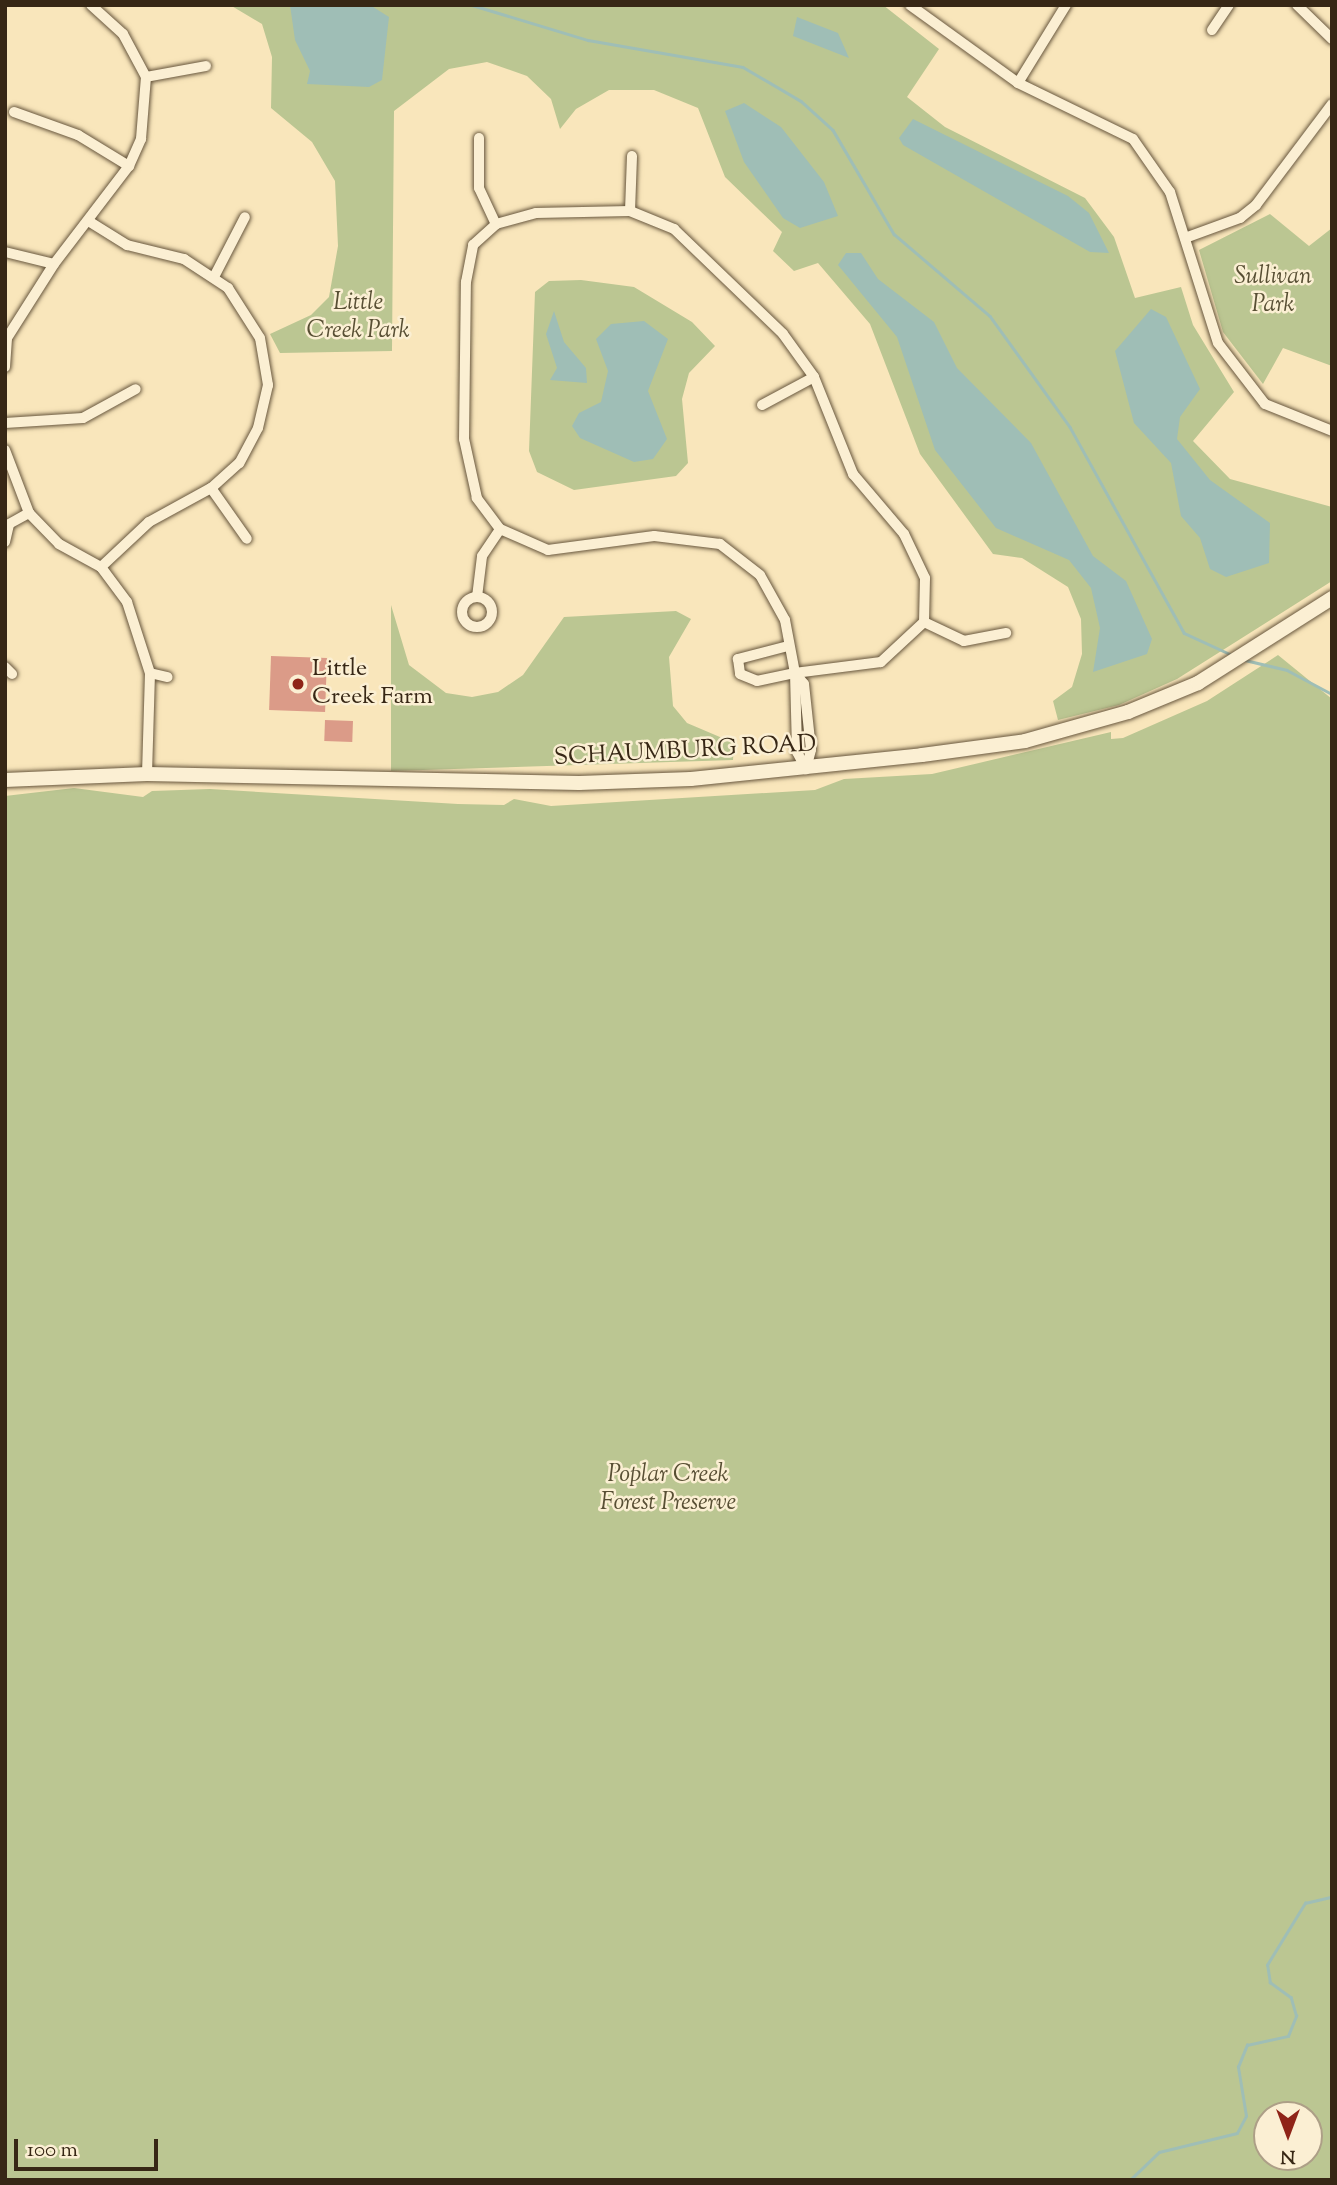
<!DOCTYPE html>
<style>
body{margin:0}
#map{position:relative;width:1337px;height:2185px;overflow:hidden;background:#f9e6bb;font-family:"Sorts Mill Goudy",serif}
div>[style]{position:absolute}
.green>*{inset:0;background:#bbc692}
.water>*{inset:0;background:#9fbeb6}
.stream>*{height:2.5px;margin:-1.25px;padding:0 1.25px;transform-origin:1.25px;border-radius:1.25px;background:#9fbeb6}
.building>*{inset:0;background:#db9b88;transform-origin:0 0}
.roads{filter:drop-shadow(0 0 2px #68573e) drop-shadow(0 0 2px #68573e)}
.street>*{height:10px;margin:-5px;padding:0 5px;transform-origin:5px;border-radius:5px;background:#fbefd3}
.street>.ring{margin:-5px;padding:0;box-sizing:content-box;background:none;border:10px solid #fbefd3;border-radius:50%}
.secondary>*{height:14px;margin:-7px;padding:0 7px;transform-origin:7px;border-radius:7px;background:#fbefd3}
.dots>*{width:19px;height:19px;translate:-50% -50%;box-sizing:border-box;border:4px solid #fbefd3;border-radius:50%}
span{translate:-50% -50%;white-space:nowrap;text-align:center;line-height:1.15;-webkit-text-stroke:5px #fbefd3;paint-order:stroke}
.park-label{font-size:24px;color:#584f34;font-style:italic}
.poi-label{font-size:24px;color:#372715}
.left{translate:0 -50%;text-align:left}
.street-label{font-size:24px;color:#372715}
.frame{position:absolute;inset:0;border:7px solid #372715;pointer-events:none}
.north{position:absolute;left:1253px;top:2101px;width:70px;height:70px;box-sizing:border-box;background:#fbefd3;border:2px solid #ad9f87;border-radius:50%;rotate:180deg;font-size:19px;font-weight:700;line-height:28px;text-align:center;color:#372715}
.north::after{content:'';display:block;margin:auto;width:24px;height:32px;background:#8f2418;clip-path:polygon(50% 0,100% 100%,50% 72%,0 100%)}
.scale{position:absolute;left:14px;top:2139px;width:144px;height:32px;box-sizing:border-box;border:4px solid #372715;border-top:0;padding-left:9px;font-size:21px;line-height:24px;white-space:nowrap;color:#372715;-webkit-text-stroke:5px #fbefd3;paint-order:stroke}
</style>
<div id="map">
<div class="green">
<div style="clip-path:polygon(230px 5px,883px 5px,939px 49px,907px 97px,945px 127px,1085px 198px,1114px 237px,1135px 298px,1181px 287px,1193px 325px,1234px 392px,1193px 441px,1230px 479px,1332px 507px,1332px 581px,1177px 679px,1119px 705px,1058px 720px,1053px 701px,1072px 687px,1082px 654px,1081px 619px,1068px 587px,1022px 558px,993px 554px,920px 454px,870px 324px,818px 263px,794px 271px,773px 251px,782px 232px,725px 177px,698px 108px,654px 90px,609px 90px,576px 109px,560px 129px,551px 99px,527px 76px,487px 62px,449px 69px,394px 111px,392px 351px,280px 353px,270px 334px,311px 315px,329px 297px,338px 246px,335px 181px,312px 142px,271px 108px,272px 57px,262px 24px)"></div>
<div style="clip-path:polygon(1270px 214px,1309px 246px,1332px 228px,1332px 366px,1283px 348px,1263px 384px,1223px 332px,1199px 250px)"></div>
<div style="clip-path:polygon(581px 280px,634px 287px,692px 322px,715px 346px,689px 373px,682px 399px,688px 463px,676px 476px,574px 490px,537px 472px,529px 451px,535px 292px,549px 281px)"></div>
<div style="clip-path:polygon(391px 605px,409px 665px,446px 693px,472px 697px,498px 692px,523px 675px,564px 617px,676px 611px,691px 619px,669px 657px,673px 706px,687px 723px,734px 743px,733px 760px,391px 771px)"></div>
<div style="clip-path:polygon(evenodd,1278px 655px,1332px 699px,1332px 2180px,5px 2180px,5px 796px,74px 788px,143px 797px,152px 791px,210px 789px,458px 804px,504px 805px,514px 799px,551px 806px,815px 790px,844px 779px,932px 774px,1111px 732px,1111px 739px,1123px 738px,1207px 701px,1278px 655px,1267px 2115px,1309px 2115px,1309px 2157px,1267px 2157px,1267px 2115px)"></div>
</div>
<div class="water">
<div style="clip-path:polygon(290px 5px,370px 5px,389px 17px,382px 80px,369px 87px,307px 84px,310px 71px,295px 40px)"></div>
<div style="clip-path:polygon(797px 17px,838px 33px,849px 58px,793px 36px)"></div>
<div style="clip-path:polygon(744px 103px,781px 127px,824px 182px,838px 216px,800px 228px,783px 218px,744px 162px,725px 111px)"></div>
<div style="clip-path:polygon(913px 119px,1068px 196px,1089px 213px,1109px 253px,1090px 252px,903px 145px,899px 138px)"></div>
<div style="clip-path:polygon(846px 253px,861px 253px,878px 279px,934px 322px,957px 368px,1031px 443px,1093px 556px,1126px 581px,1152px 639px,1147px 654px,1093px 672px,1100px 628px,1091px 588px,1069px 560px,996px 528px,935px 450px,897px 337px,838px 265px)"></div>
<div style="clip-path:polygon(1151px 309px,1166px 317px,1200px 389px,1180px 417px,1177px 439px,1210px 480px,1270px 523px,1269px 563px,1226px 577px,1210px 569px,1200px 538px,1181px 516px,1171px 463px,1134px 423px,1115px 351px)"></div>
<div style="clip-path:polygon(554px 311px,564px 342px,586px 368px,587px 383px,550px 380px,557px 368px,546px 334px)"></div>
<div style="clip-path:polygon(644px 321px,668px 339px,648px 391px,667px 439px,653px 459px,634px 462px,580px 438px,572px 426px,579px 413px,601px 402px,608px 371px,596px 339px,611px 324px)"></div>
</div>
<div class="stream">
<div style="left:472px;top:5px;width:121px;rotate:16.8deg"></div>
<div style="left:588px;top:40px;width:157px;rotate:9.9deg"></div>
<div style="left:743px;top:67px;width:67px;rotate:30.4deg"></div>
<div style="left:801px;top:101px;width:43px;rotate:42.2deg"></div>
<div style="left:833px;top:130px;width:121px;rotate:59.6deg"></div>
<div style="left:894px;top:234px;width:126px;rotate:40.5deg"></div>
<div style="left:990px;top:316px;width:137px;rotate:54.2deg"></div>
<div style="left:1070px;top:427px;width:235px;rotate:61deg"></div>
<div style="left:1184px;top:633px;width:53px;rotate:24.6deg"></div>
<div style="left:1245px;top:660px;width:43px;rotate:13.4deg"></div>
<div style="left:1287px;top:670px;width:51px;rotate:28.1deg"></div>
<div style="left:1130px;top:2180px;width:40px;rotate:-44deg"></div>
<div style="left:1159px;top:2152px;width:80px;rotate:-13.7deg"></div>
<div style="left:1237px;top:2133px;width:19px;rotate:-62deg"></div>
<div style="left:1246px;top:2116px;width:50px;rotate:-99.3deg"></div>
<div style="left:1238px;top:2067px;width:24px;rotate:-68deg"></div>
<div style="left:1247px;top:2045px;width:42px;rotate:-12.4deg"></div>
<div style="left:1288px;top:2036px;width:22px;rotate:-68deg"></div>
<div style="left:1296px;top:2016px;width:19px;rotate:-106deg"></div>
<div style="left:1291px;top:1998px;width:26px;rotate:-144deg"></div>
<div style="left:1270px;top:1983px;width:18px;rotate:-99deg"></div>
<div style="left:1267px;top:1965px;width:73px;rotate:-58.5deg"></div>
<div style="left:1305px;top:1903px;width:28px;rotate:-13deg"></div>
</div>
<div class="building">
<div style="left:271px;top:656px;width:56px;height:54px;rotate:2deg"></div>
<div style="left:325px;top:720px;width:28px;height:21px;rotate:2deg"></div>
</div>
<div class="roads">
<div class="street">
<div style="left:910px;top:5px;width:133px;rotate:35.8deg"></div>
<div style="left:1018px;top:83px;width:128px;rotate:26deg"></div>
<div style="left:1133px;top:139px;width:65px;rotate:55.1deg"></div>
<div style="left:1170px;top:192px;width:158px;rotate:72.4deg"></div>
<div style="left:1218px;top:343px;width:77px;rotate:52.4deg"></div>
<div style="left:1265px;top:404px;width:72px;rotate:21.9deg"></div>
<div style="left:1297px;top:5px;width:49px;rotate:44.2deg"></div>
<div style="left:1212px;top:30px;width:30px;rotate:-56deg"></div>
<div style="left:146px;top:77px;width:61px;rotate:-10.4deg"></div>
<div style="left:1018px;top:83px;width:92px;rotate:-58.4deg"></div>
<div style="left:14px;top:112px;width:68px;rotate:19.8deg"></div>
<div style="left:78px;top:135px;width:60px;rotate:31.3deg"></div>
<div style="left:479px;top:138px;width:50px;rotate:90deg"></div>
<div style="left:479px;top:188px;width:40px;rotate:65deg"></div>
<div style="left:630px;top:211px;width:48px;rotate:22.2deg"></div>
<div style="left:674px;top:229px;width:151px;rotate:43.9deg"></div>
<div style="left:783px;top:334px;width:53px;rotate:54.2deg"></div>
<div style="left:814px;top:377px;width:105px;rotate:68.1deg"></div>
<div style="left:853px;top:474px;width:79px;rotate:49.6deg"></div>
<div style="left:904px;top:534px;width:49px;rotate:64.5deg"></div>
<div style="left:925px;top:578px;width:44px;rotate:91.3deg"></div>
<div style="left:924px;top:622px;width:59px;rotate:137.1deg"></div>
<div style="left:881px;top:662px;width:87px;rotate:172.7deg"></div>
<div style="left:795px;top:673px;width:54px;rotate:-100.7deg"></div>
<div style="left:785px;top:620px;width:51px;rotate:-119.1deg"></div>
<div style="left:760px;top:575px;width:51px;rotate:-142.2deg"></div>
<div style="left:720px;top:544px;width:66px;rotate:-173.1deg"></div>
<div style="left:654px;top:536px;width:107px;rotate:172.5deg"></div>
<div style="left:548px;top:550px;width:52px;rotate:-156.4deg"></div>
<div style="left:500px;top:529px;width:39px;rotate:-127deg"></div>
<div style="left:477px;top:498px;width:60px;rotate:-102.4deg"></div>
<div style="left:464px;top:439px;width:157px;rotate:-89.3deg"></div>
<div style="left:466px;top:282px;width:38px;rotate:-79deg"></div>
<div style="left:473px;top:245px;width:31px;rotate:-42deg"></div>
<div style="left:496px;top:224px;width:41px;rotate:-15.4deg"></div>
<div style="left:536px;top:213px;width:94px;rotate:-1.2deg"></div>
<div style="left:630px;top:211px;width:55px;rotate:-87.9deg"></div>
<div style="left:90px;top:222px;width:44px;rotate:31.9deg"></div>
<div style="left:127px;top:245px;width:59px;rotate:13.8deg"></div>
<div style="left:184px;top:259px;width:53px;rotate:33.4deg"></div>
<div style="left:228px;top:288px;width:59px;rotate:57.4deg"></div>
<div style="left:260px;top:338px;width:48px;rotate:80.3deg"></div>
<div style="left:268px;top:385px;width:44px;rotate:103.1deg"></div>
<div style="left:258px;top:428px;width:40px;rotate:118deg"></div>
<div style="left:239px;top:463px;width:38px;rotate:138deg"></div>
<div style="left:211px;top:488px;width:71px;rotate:151.3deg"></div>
<div style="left:149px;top:522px;width:66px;rotate:136.8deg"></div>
<div style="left:1185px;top:238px;width:59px;rotate:-20deg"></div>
<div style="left:1240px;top:218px;width:21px;rotate:-39deg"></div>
<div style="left:1256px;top:205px;width:126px;rotate:-53deg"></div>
<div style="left:5px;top:252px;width:50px;rotate:13.8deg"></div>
<div style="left:215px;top:275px;width:65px;rotate:-62.7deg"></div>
<div style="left:5px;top:367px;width:29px;rotate:-86deg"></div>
<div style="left:7px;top:338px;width:88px;rotate:-57.6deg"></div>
<div style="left:54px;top:264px;width:123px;rotate:-52.6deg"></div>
<div style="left:129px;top:166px;width:30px;rotate:-66deg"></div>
<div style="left:141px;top:139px;width:62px;rotate:-85.4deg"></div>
<div style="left:146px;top:77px;width:49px;rotate:-118.1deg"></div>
<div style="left:123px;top:34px;width:43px;rotate:-137.8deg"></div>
<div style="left:762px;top:405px;width:59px;rotate:-28.3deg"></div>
<div style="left:5px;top:423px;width:78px;rotate:-3.7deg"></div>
<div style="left:83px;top:418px;width:60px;rotate:-28.7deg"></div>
<div style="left:5px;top:450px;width:67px;rotate:69.1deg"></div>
<div style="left:29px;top:513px;width:43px;rotate:45.9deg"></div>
<div style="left:59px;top:544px;width:48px;rotate:28.7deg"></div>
<div style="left:101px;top:567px;width:44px;rotate:53.4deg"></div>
<div style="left:127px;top:602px;width:75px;rotate:72.1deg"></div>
<div style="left:150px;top:673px;width:101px;rotate:91.7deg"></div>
<div style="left:211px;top:488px;width:62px;rotate:54.8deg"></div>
<div style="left:5px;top:542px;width:18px;rotate:-77deg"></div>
<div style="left:9px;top:524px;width:23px;rotate:-29deg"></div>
<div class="ring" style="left:462px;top:597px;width:20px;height:20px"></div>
<div style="left:477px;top:597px;width:41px;rotate:-83deg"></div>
<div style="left:482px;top:556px;width:32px;rotate:-56deg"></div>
<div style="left:924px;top:622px;width:44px;rotate:25.4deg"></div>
<div style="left:964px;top:641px;width:43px;rotate:-10.8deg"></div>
<div style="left:788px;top:646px;width:52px;rotate:165.4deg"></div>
<div style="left:738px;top:659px;width:15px;rotate:82deg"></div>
<div style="left:740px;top:674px;width:18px;rotate:22deg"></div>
<div style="left:757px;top:681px;width:39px;rotate:-12deg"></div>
<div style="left:5px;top:667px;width:10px;rotate:45deg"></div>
<div style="left:150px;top:673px;width:18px;rotate:13deg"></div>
<div style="left:795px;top:673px;width:14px;rotate:51deg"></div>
<div style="left:804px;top:684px;width:66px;rotate:83.9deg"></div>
<div style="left:811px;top:750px;width:20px;rotate:105deg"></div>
<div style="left:795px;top:673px;width:79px;rotate:88.5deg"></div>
<div style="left:797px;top:752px;width:19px;rotate:62deg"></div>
</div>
<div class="secondary">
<div style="left:5px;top:780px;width:142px;rotate:-2.4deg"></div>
<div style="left:147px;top:774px;width:432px;rotate:1.2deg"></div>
<div style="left:579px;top:783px;width:112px;rotate:-2deg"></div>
<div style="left:691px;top:779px;width:232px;rotate:-5.9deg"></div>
<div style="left:922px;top:755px;width:104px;rotate:-7.7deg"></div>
<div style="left:1025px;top:741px;width:107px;rotate:-15.7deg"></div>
<div style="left:1128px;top:712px;width:76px;rotate:-22.5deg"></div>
<div style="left:1198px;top:683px;width:159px;rotate:-32.4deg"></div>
</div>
</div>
<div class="dots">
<div style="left:298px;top:684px;background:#8f2418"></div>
</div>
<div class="park-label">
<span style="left:1273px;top:292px">Sullivan<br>Park</span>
<span style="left:358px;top:318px">Little<br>Creek Park</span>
<span style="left:668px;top:1490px">Poplar Creek<br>Forest Preserve</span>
</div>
<div class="poi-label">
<span class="left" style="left:312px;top:684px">Little<br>Creek Farm</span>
</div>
<div class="street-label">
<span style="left:685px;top:752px;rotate:-3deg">SCHAUMBURG ROAD</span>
</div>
<div class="frame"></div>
<div class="north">N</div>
<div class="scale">100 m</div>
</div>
